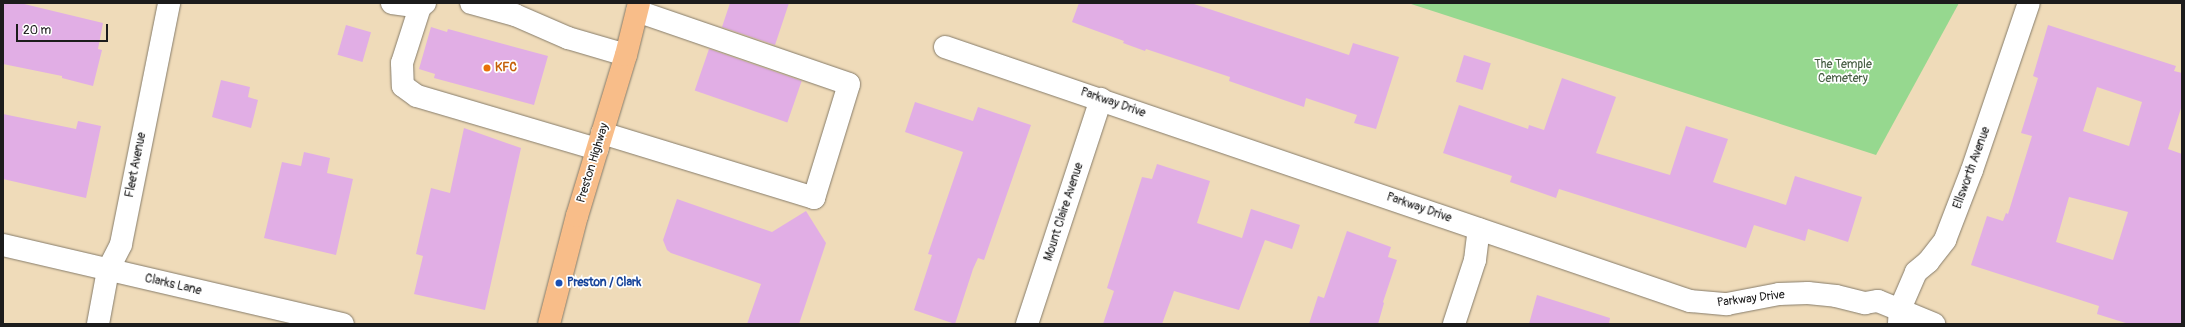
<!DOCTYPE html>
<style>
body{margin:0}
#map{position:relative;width:2185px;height:327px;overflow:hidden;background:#efdbb9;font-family:Pangolin,sans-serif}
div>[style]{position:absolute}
.green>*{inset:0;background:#96d88f}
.building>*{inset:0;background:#e1aee5;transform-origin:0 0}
.roads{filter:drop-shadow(0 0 1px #867c6a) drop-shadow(0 0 1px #867c6a)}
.minor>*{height:22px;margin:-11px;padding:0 11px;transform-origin:11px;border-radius:11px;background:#fff}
.major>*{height:22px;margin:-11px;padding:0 11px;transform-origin:11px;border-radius:11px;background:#f8bd89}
.dots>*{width:11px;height:11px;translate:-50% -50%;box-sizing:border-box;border:2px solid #fff;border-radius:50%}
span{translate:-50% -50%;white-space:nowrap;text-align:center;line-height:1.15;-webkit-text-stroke:3.5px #fff;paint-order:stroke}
.park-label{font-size:12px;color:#475e44}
.food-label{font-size:12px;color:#c56008;font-weight:700}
.left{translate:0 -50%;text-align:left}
.street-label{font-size:12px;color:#1c1c1c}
.transit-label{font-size:12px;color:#164399;font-weight:700}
.frame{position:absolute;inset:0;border:4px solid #1c1c1c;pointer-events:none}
.scale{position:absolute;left:16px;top:24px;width:92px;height:18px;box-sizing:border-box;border:2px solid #1c1c1c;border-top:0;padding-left:5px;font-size:12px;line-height:14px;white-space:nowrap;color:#1c1c1c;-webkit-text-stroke:3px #fff;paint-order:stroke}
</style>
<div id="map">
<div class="green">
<div style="clip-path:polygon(1408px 3px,1959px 3px,1876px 155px)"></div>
</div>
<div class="building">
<div style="clip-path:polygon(3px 3px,20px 3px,103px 23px,98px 49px,102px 50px,93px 86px,62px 78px,62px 76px,3px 64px)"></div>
<div style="clip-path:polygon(730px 3px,789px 3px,775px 45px,722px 27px)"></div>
<div style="clip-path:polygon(1079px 3px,1191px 3px,1349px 55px,1353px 43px,1399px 57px,1376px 129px,1354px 123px,1357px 115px,1306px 98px,1304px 107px,1229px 81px,1230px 77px,1146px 49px,1145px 51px,1123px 43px,1124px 41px,1072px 22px)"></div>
<div style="left:346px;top:25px;width:26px;height:31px;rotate:16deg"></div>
<div style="clip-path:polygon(evenodd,2048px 25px,2176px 66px,2174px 71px,2182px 73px,2182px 105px,2168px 149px,2182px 154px,2182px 324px,2129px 324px,2097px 314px,2099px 306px,1971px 265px,1987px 216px,2003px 221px,2006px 213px,2008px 214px,2032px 136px,2021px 133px,2038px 78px,2033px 76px,2048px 25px,2097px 87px,2142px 102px,2129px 146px,2083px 131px,2097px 87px,2048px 25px,2069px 197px,2128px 212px,2113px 260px,2056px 242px,2069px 197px)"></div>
<div style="clip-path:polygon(431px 27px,447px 32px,448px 29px,548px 56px,534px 105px,434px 78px,435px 74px,419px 69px)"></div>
<div style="left:709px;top:49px;width:98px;height:44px;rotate:19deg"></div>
<div style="left:1464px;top:55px;width:28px;height:28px;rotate:17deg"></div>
<div style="clip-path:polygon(1562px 78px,1616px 97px,1596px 153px,1670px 175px,1686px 126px,1728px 139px,1713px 182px,1786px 205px,1795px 176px,1862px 197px,1848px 242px,1808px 229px,1805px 241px,1754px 225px,1746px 248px,1559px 189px,1556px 198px,1510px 182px,1512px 176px,1443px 153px,1459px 105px,1528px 129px,1529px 125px,1544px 130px)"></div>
<div style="clip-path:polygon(221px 80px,250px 87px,248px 97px,258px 100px,251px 128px,212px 117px)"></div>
<div style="clip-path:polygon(915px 102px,973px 121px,978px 107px,1031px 125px,984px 260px,978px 258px,973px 269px,955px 324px,914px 310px,932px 255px,928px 254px,963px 152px,905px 132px)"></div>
<div style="clip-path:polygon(3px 114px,76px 129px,78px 121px,101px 126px,86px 198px,3px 179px)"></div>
<div style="clip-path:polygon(464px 128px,521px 148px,485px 310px,414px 294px,423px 256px,416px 254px,431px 188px,450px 193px)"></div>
<div style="clip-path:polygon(304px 152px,330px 158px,327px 173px,353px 179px,336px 255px,264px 238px,282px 162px,301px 166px)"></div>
<div style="clip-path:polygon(1157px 164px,1210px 181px,1197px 223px,1242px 238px,1251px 209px,1300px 225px,1292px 249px,1265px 240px,1239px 310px,1174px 291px,1162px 324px,1103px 324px,1114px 291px,1107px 288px,1142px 177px,1152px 179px)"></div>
<div style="clip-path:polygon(677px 199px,772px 232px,806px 211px,826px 243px,799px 324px,747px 324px,761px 284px,671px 253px,667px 250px,663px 240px)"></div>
<div style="clip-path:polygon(1347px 231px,1391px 247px,1388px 257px,1397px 260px,1383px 302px,1384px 303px,1378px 324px,1309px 324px,1318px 296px,1324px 298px)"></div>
<div style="clip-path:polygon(1537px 295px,1610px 318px,1609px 324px,1529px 324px)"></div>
</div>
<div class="roads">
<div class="minor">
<div style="left:392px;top:3px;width:28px;rotate:8deg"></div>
<div style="left:425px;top:3px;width:6px;rotate:141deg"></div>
<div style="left:420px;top:7px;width:59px;rotate:107.8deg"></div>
<div style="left:402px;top:63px;width:23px;rotate:88deg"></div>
<div style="left:403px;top:86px;width:17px;rotate:36deg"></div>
<div style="left:417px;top:96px;width:188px;rotate:16.4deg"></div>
<div style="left:471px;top:3px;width:46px;rotate:15.3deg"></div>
<div style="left:515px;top:15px;width:58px;rotate:23.5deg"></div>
<div style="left:568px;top:38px;width:60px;rotate:16.3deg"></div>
<div style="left:945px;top:47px;width:787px;rotate:18.83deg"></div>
<div style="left:1690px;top:301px;width:37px;rotate:5deg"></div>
<div style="left:1727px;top:304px;width:53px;rotate:-10.9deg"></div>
<div style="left:1779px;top:294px;width:29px;rotate:-2deg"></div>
<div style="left:1808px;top:293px;width:28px;rotate:6deg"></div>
<div style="left:1836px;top:296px;width:30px;rotate:14deg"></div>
<div style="left:1865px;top:303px;width:13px;rotate:-9deg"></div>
<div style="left:1878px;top:301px;width:61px;rotate:22.3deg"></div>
<div style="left:602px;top:133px;width:222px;rotate:17deg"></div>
<div style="left:814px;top:198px;width:119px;rotate:-72.9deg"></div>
<div style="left:849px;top:84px;width:224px;rotate:-161deg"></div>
<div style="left:3px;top:245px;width:349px;rotate:13.1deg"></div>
<div style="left:1899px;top:323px;width:14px;rotate:-86deg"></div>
<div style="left:1900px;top:309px;width:40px;rotate:-66.6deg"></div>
<div style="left:1916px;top:272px;width:16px;rotate:-40deg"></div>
<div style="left:1928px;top:262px;width:28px;rotate:-52deg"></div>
<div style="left:1945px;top:240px;width:75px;rotate:-68.9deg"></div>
<div style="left:1972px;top:170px;width:176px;rotate:-71.2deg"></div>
<div style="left:98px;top:324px;width:55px;rotate:-79.5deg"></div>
<div style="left:108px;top:270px;width:29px;rotate:-63deg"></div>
<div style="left:121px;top:244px;width:246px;rotate:-78.7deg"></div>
<div style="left:1027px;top:324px;width:237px;rotate:-71.8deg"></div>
<div style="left:1454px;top:324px;width:67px;rotate:-71.8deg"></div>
<div style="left:1475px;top:260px;width:31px;rotate:-83deg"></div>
</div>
<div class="major">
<div style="left:549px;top:324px;width:112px;rotate:-75.5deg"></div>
<div style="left:577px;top:216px;width:168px;rotate:-73.1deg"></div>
<div style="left:626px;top:55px;width:54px;rotate:-76deg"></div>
</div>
</div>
<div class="dots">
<div style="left:487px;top:68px;background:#e8710a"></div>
<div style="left:559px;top:283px;background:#1a4fb4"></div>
</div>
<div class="park-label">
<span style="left:1843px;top:72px">The Temple<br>Cemetery</span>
</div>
<div class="food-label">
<span class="left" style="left:495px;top:68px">KFC</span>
</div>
<div class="street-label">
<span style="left:1113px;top:103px;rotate:19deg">Parkway Drive</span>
<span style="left:593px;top:163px;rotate:-73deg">Preston Highway</span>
<span style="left:136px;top:165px;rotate:-79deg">Fleet Avenue</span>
<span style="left:1972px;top:168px;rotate:-70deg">Ellsworth Avenue</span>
<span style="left:1419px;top:208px;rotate:19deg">Parkway Drive</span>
<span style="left:1064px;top:212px;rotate:-72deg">Mount Claire Avenue</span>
<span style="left:173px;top:285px;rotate:13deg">Clarks Lane</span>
<span style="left:1751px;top:299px;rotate:-7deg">Parkway Drive</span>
</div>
<div class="transit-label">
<span class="left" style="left:567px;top:283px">Preston / Clark</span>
</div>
<div class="frame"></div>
<div class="scale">20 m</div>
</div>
